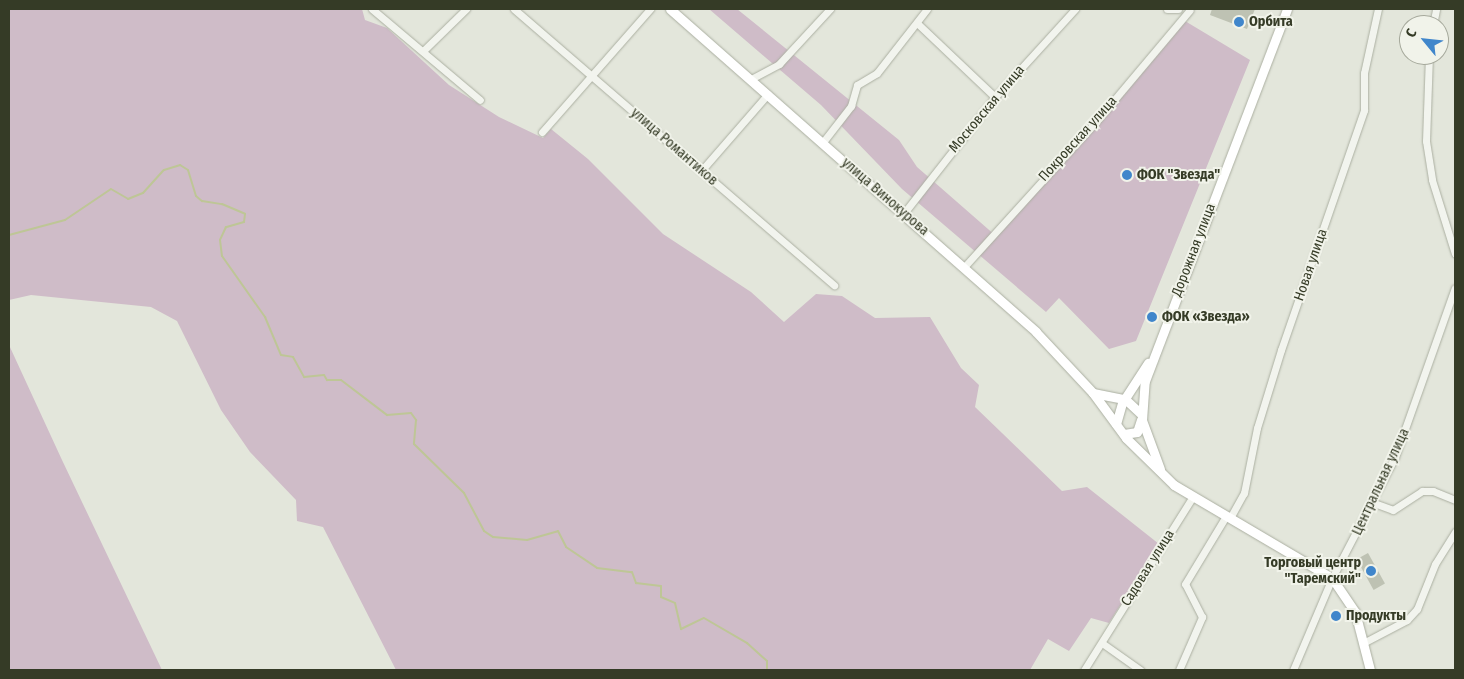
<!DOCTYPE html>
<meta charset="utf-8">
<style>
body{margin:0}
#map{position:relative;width:1464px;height:679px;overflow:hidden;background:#e3e6db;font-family:"Fira Sans Condensed",sans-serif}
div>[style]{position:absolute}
.green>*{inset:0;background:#cfbcc8}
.stream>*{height:2px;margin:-1px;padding:0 1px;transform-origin:1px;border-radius:1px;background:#bec696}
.building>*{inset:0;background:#bec2b3;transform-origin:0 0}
.roads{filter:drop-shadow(0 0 1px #abafa1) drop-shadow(0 0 1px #abafa1)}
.minor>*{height:7px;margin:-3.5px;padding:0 3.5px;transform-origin:3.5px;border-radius:3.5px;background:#f2f4ee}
.major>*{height:9px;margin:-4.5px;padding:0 4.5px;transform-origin:4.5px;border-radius:4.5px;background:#fff}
.dots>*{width:14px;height:14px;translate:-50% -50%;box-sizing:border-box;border:2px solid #f1f3ea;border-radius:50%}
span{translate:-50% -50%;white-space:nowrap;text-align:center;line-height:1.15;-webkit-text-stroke:4px #f1f3ea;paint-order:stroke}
.poi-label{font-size:14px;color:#353b26;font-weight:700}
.left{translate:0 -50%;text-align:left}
.right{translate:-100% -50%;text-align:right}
.street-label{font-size:14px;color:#353b26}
.frame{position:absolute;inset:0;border:10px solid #353b26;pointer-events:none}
.north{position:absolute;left:1399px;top:15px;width:50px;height:50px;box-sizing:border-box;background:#f1f3ea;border:1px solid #a6a99c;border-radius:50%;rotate:298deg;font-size:14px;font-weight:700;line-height:20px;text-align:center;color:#353b26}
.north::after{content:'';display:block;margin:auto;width:18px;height:22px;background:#4086cb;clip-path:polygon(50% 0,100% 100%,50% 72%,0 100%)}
</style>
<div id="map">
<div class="green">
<div style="clip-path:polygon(9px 9px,362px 9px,365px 20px,387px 28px,449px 85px,499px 117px,543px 138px,551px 129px,588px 159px,663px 234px,751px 292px,784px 322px,816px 294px,842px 296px,875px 318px,930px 317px,961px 368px,979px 385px,975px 407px,1002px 433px,1062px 491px,1087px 487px,1159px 544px,1109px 623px,1091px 618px,1069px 651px,1048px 639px,1030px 670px,396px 670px,323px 527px,297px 521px,296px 500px,250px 452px,221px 410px,177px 321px,151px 307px,31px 295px,9px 300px)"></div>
<div style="clip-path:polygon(709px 9px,737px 9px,899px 140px,917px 167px,996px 236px,1182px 23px,1185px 21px,1250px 60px,1136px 341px,1109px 349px,1059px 298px,1046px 312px,902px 189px,821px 105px)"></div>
<div style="clip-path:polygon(9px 345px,62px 460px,162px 670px,9px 670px)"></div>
</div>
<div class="stream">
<div style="left:9px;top:235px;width:58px;rotate:-15deg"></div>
<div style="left:65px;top:220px;width:55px;rotate:-34deg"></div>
<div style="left:111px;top:189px;width:20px;rotate:30deg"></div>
<div style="left:128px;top:199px;width:16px;rotate:-22deg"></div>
<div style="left:143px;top:193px;width:31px;rotate:-48deg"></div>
<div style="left:164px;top:170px;width:17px;rotate:-17deg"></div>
<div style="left:180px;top:165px;width:9px;rotate:32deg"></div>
<div style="left:188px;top:170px;width:27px;rotate:73deg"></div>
<div style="left:196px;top:196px;width:8px;rotate:40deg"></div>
<div style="left:202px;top:201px;width:20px;rotate:9deg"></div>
<div style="left:222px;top:204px;width:25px;rotate:23deg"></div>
<div style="left:245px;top:214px;width:8px;rotate:97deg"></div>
<div style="left:244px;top:222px;width:19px;rotate:164deg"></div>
<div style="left:226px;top:227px;width:14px;rotate:115deg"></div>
<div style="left:220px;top:240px;width:16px;rotate:83deg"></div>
<div style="left:222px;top:256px;width:75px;rotate:54.8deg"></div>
<div style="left:265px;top:317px;width:41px;rotate:67.2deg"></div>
<div style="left:281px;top:355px;width:12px;rotate:9deg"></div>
<div style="left:293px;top:357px;width:23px;rotate:61deg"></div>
<div style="left:304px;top:377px;width:20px;rotate:-6deg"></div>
<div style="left:324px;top:375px;width:6px;rotate:59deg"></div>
<div style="left:327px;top:380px;width:14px"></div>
<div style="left:341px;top:380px;width:58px;rotate:37.3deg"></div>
<div style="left:387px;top:415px;width:24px;rotate:-5deg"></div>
<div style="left:411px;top:413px;width:9px;rotate:54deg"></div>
<div style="left:416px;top:420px;width:24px;rotate:95deg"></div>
<div style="left:414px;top:444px;width:70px;rotate:44.4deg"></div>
<div style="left:464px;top:493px;width:43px;rotate:62.2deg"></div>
<div style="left:484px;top:531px;width:11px;rotate:34deg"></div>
<div style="left:493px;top:537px;width:34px;rotate:5deg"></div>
<div style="left:527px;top:540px;width:32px;rotate:-16deg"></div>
<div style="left:558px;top:531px;width:18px;rotate:63deg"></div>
<div style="left:566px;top:547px;width:37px;rotate:34deg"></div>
<div style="left:597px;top:568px;width:35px;rotate:7deg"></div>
<div style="left:632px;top:572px;width:12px;rotate:70deg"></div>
<div style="left:636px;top:583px;width:25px;rotate:7deg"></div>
<div style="left:661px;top:586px;width:11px;rotate:90deg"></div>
<div style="left:661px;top:597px;width:15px;rotate:23deg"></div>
<div style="left:675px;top:603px;width:27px;rotate:77deg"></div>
<div style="left:681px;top:629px;width:25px;rotate:-26deg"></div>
<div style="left:704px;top:618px;width:50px;rotate:30.2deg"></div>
<div style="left:747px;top:643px;width:27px;rotate:42deg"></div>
<div style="left:767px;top:661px;width:9px;rotate:90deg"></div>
</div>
<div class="building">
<div style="clip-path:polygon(1212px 9px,1255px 9px,1247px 29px,1210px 15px)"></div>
<div style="left:1368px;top:553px;width:35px;height:13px;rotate:61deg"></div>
</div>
<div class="roads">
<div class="minor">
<div style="left:372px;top:9px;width:141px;rotate:40.1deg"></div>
<div style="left:514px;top:9px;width:423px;rotate:40.8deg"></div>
<div style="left:1167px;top:9px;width:11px"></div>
<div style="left:917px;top:23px;width:108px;rotate:43.5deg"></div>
<div style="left:1433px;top:25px;width:16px;rotate:-79deg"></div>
<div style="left:424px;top:50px;width:59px;rotate:-44.3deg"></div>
<div style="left:1429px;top:55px;width:86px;rotate:92deg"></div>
<div style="left:1426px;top:141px;width:39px;rotate:81deg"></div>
<div style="left:1432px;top:180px;width:77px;rotate:72.7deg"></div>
<div style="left:751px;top:79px;width:32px;rotate:-28deg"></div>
<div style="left:779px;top:64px;width:75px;rotate:-47.2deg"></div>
<div style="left:542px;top:132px;width:164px;rotate:-48.7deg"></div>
<div style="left:823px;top:142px;width:46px;rotate:-52.1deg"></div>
<div style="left:851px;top:106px;width:22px;rotate:-74deg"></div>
<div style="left:857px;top:85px;width:23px;rotate:-31deg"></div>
<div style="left:877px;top:73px;width:81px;rotate:-52deg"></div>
<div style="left:701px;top:171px;width:102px;rotate:-49deg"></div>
<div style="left:904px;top:213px;width:147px;rotate:-51.9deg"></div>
<div style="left:995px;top:97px;width:119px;rotate:-47.7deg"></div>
<div style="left:965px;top:266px;width:190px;rotate:-47.8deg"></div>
<div style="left:1093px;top:125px;width:150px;rotate:-49.9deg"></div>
<div style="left:1374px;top:503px;width:20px;rotate:20deg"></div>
<div style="left:1393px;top:510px;width:35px;rotate:-33deg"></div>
<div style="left:1422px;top:491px;width:11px"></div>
<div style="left:1433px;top:491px;width:24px;rotate:22deg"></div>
<div style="left:1230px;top:518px;width:29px;rotate:-61deg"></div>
<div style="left:1244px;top:493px;width:66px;rotate:-78.7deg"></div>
<div style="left:1257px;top:428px;width:82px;rotate:-72.9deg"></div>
<div style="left:1281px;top:350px;width:254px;rotate:-70.9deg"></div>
<div style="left:1364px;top:110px;width:37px;rotate:-90deg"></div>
<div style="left:1364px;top:73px;width:66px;rotate:-77.7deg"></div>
<div style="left:1365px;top:642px;width:47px;rotate:-27.6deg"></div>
<div style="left:1407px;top:620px;width:15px;rotate:-48deg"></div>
<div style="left:1417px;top:609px;width:48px;rotate:-68.2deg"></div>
<div style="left:1435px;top:564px;width:38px;rotate:-58deg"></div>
<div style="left:1102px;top:643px;width:47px;rotate:35.4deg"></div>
<div style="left:1084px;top:670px;width:203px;rotate:-57.9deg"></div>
<div style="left:1179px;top:670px;width:58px;rotate:-66.5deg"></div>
<div style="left:1202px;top:617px;width:37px;rotate:-117deg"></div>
<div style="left:1185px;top:584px;width:79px;rotate:-58.9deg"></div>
<div style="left:1293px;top:670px;width:100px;rotate:-67deg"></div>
<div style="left:1332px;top:578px;width:136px;rotate:-62.5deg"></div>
<div style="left:1395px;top:457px;width:179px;rotate:-70.5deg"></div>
</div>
<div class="major">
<div style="left:670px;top:9px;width:488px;rotate:41.4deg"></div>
<div style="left:1036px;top:332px;width:83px;rotate:46.9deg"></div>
<div style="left:1093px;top:393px;width:56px;rotate:53.7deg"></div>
<div style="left:1126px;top:438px;width:67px;rotate:44.4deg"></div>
<div style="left:1174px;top:485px;width:183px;rotate:30.5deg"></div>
<div style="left:1332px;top:578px;width:41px;rotate:55.9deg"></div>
<div style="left:1355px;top:612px;width:60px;rotate:75.5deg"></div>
<div style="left:1093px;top:393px;width:33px;rotate:11deg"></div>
<div style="left:1125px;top:399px;width:22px;rotate:43deg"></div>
<div style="left:1116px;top:424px;width:22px;rotate:-74deg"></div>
<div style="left:1122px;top:403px;width:48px;rotate:-57deg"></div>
<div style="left:1124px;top:434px;width:13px;rotate:-9deg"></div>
<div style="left:1137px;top:432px;width:13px;rotate:-72deg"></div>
<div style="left:1160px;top:469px;width:52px;rotate:-110.2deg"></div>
<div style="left:1142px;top:420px;width:39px;rotate:-86deg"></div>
<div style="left:1145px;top:381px;width:398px;rotate:-69.1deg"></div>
</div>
</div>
<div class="dots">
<div style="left:1239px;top:22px;background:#4086cb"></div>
<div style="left:1127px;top:175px;background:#4086cb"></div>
<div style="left:1152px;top:317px;background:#4086cb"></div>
<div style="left:1371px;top:571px;background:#4086cb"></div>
<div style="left:1336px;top:616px;background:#4086cb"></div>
</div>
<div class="poi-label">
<span class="left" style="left:1249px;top:22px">Орбита</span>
<span class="left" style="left:1137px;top:175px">ФОК "Звезда"</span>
<span class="left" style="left:1162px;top:317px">ФОК «Звезда»</span>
<span class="right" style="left:1361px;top:571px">Торговый центр<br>"Таремский"</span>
<span class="left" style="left:1346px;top:616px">Продукты</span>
</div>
<div class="street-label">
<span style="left:987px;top:109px;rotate:-50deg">Московская улица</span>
<span style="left:1078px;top:139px;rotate:-48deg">Покровская улица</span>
<span style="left:674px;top:147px;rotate:41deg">улица Романтиков</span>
<span style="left:885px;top:197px;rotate:41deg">улица Винокурова</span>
<span style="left:1194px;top:250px;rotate:-69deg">Дорожная улица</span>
<span style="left:1311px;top:265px;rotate:-71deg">Новая улица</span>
<span style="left:1381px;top:482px;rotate:-65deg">Центральная улица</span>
<span style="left:1148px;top:568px;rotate:-58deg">Садовая улица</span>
</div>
<div class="frame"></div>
<div class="north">С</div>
</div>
